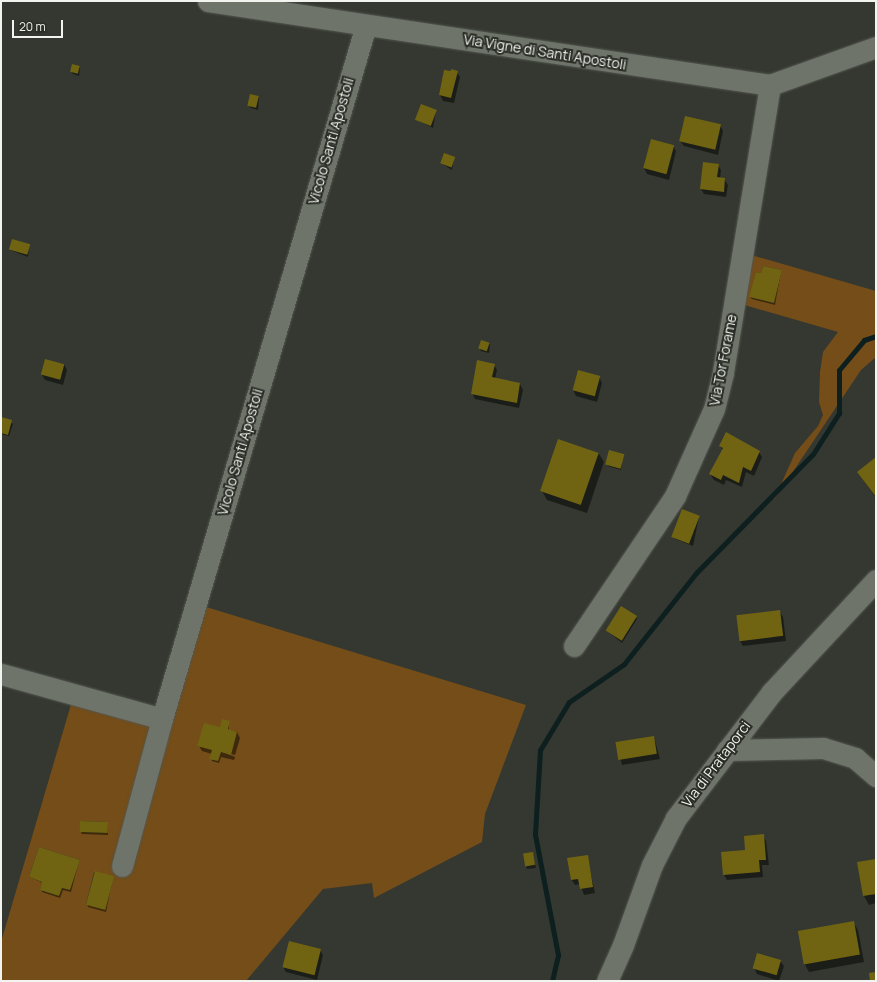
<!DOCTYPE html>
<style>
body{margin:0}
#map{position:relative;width:877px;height:982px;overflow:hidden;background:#343830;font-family:Manrope,sans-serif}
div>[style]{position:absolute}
.green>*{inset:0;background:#744d18}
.shadow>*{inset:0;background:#0007}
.stream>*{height:5px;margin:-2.5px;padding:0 2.5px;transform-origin:2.5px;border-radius:2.5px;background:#0d1f1e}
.building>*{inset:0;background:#706412;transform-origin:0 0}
.roads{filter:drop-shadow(0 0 1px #535750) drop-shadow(0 0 1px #535750)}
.minor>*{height:21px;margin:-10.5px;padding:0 10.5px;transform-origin:10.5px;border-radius:10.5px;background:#6f746b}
span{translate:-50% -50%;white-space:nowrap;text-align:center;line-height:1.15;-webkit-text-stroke:4px #2a2e26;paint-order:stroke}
.street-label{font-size:14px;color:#f1f4ef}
.frame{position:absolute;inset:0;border:2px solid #f1f4ef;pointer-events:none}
.scale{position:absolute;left:12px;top:20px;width:51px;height:18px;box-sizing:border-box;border:2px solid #f1f4ef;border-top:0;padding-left:5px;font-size:12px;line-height:14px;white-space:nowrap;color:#f1f4ef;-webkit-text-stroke:3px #2a2e26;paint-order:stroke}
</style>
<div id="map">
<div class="green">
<div style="clip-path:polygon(evenodd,748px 254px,876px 291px,876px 357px,861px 370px,774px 500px,795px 453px,818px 426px,823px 415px,819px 402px,820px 372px,823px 352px,838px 332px,741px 304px,748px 254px,763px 266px,782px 270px,774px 303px,750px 297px,756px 272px,761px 273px,763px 266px)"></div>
<div style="clip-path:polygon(evenodd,203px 606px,526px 705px,485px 814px,482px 842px,374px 898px,372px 883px,323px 889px,246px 981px,1px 981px,1px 942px,72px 701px,169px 728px,203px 606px,81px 821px,108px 822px,107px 833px,80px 832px,81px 821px,203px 606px,39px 847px,80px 860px,70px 890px,62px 888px,59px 896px,40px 890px,42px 882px,29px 877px,39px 847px,203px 606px,94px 872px,114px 877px,105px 910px,86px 904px,94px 872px)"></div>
</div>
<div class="shadow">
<div style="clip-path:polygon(80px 67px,79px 76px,73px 74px,71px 72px)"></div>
<div style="clip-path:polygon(457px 72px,460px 77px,454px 103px,443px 101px,440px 95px)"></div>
<div style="clip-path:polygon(259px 97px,258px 110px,251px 108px,249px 106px)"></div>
<div style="clip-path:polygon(436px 111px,433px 128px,417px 120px)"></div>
<div style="clip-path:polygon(720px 125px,723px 131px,718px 155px,684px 146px,680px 141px)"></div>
<div style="clip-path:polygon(652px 140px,673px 146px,676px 151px,669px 180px,647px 174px,644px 168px)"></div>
<div style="clip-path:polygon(454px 158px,452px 170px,441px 163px)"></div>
<div style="clip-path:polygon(718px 165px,721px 170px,720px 179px,724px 179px,728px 185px,726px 197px,704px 194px,701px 189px)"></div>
<div style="clip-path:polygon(29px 245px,28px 257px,10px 250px)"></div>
<div style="clip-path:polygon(781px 271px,775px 305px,752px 299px,750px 297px,762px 274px)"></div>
<div style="clip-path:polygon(490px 344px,489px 353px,481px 351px,480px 349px)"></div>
<div style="clip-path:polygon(64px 364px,67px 370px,63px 385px,45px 380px,42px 375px)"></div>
<div style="clip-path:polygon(494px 365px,497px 370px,495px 379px,520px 384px,523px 390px,519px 408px,475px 399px,472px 393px)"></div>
<div style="clip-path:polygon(599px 377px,602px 383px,597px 402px,576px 396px,573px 390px)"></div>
<div style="clip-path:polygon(1px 418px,13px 424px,9px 436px,1px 434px)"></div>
<div style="clip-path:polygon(720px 446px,759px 452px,762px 457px,754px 476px,746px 472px,742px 487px,726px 480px,724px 485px,714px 480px,710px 474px,723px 450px)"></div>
<div style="clip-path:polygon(599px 454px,604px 462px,587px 513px,547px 500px,542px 491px)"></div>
<div style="clip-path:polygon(623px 455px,621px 470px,608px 466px,606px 464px)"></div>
<div style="clip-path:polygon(876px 459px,876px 498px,858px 473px)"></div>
<div style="clip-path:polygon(699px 517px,693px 546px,675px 539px,673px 537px)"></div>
<div style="clip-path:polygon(779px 611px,783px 617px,786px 641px,743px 646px,740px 641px)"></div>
<div style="clip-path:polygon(636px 617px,637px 619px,622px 643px,606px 630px)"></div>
<div style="clip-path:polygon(229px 722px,229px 730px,237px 732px,240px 738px,235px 755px,220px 751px,235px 757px,234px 760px,221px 757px,219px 763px,212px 761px,212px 754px,202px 751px,199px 746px)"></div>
<div style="clip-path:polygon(654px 737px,660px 759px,622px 765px,616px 742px)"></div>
<div style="clip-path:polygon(107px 823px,108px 835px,82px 834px,81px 832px)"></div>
<div style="clip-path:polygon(763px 836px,766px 841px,769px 865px,762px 865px,763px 877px,727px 880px,724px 875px)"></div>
<div style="clip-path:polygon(532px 853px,536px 868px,527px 869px,526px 867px)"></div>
<div style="clip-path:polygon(587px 856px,595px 893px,584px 895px,580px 884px,575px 885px,571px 879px)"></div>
<div style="clip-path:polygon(876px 860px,876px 903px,869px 905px,864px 896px,859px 863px)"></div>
<div style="clip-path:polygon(79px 861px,71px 892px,63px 890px,60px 898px,42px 892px,43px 883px,30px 877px)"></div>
<div style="clip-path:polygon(113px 877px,106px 912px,88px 907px,87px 904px)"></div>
<div style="clip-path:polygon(853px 922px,858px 930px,864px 962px,809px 972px,804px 963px)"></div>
<div style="clip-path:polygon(320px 950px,323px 955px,317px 980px,286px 972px,283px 967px)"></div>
<div style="clip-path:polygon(758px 954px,780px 961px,784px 966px,779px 981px,757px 974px,754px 968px)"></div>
</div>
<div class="stream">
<div style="left:552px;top:981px;width:27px;rotate:-77deg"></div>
<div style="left:558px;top:955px;width:123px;rotate:-100.8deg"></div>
<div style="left:535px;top:834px;width:84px;rotate:-86.6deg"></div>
<div style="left:540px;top:750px;width:56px;rotate:-58.9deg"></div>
<div style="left:569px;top:702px;width:67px;rotate:-34.6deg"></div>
<div style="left:624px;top:664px;width:117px;rotate:-51.6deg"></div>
<div style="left:697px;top:572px;width:165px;rotate:-45.5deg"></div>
<div style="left:813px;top:454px;width:49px;rotate:-57.6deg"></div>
<div style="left:839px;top:413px;width:43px;rotate:-90deg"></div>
<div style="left:839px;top:370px;width:39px;rotate:-50deg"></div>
<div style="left:864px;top:340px;width:13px;rotate:-18deg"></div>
</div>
<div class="building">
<div style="left:72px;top:64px;width:8px;height:8px;rotate:14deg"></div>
<div style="clip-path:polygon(451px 69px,458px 71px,451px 98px,439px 95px,444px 70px,451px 71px)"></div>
<div style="left:250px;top:94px;width:9px;height:12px;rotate:13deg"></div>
<div style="left:421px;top:104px;width:17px;height:17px;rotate:21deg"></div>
<div style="left:685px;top:116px;width:37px;height:26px;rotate:13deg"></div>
<div style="left:651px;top:139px;width:24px;height:30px;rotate:15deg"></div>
<div style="left:444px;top:153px;width:12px;height:11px;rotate:20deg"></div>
<div style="clip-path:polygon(703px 162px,719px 164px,717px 177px,725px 178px,724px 192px,700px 189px)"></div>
<div style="left:12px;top:239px;width:19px;height:11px;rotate:16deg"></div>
<div style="clip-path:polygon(763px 266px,782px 270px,774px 303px,749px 297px,756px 272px,761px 273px)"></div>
<div style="left:481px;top:340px;width:9px;height:9px;rotate:18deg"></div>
<div style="left:45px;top:359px;width:20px;height:16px;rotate:15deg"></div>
<div style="clip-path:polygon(477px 360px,495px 364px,492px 377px,520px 383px,517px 403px,471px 394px)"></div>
<div style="left:578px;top:370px;width:23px;height:21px;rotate:15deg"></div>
<div style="clip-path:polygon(1px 417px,12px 420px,8px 435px,1px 433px)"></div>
<div style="clip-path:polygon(726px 432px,760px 451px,751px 471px,743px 467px,739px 483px,723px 475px,721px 480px,709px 474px,723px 448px,719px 446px)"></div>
<div style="left:558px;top:439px;width:43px;height:55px;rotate:19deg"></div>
<div style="left:609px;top:450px;width:16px;height:15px;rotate:15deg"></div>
<div style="clip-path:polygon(876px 457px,876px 497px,857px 472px)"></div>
<div style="left:682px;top:509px;width:19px;height:30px;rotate:21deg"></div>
<div style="left:621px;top:606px;width:19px;height:29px;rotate:32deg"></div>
<div style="left:780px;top:610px;width:26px;height:44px;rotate:83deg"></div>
<div style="clip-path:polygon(222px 719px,230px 721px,228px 729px,237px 732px,231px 755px,221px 752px,218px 761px,209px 759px,212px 750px,197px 746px,204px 723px,220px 727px)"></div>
<div style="left:654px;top:736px;width:18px;height:39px;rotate:81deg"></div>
<div style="left:80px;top:821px;width:28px;height:11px;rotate:2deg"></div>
<div style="clip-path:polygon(764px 834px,766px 860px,759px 860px,760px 872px,723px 875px,721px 852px,745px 850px,744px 836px)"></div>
<div style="clip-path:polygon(39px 847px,80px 860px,70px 890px,62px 888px,59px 896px,40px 890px,42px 882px,29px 877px)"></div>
<div style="left:533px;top:852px;width:13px;height:10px;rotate:81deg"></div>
<div style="clip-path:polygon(588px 855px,593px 887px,580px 889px,578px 879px,571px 880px,567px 858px)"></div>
<div style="clip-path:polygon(876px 859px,876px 894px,863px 896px,857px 862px)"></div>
<div style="left:95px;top:871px;width:20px;height:35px;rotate:15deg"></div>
<div style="left:854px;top:921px;width:34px;height:57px;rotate:80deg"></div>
<div style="left:289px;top:941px;width:33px;height:27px;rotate:14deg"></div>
<div style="left:757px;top:953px;width:25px;height:16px;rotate:16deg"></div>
<div style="clip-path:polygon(876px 972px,876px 981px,870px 981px,869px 973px)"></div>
</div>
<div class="roads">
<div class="minor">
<div style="left:208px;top:1px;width:568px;rotate:8.5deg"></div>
<div style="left:770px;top:85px;width:113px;rotate:-19.7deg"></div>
<div style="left:574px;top:646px;width:181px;rotate:-56deg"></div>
<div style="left:675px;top:496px;width:95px;rotate:-65.9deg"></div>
<div style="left:714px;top:409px;width:38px;rotate:-76deg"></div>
<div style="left:723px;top:372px;width:291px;rotate:-80.7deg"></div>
<div style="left:1px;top:674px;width:167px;rotate:15.6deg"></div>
<div style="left:162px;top:719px;width:723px;rotate:-73.62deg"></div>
<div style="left:727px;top:750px;width:96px;rotate:-1.2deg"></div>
<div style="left:823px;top:748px;width:34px;rotate:17deg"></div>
<div style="left:855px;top:758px;width:28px;rotate:41deg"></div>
<div style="left:122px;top:866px;width:152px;rotate:-74.8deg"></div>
<div style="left:607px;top:981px;width:39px;rotate:-66deg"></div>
<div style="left:623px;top:945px;width:85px;rotate:-70.1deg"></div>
<div style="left:652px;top:865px;width:53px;rotate:-62.9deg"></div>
<div style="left:676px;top:818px;width:158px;rotate:-52.7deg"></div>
<div style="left:772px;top:692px;width:153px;rotate:-47.1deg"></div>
</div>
</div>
<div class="street-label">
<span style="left:545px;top:52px;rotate:9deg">Via Vigne di Santi Apostoli</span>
<span style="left:331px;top:141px;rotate:-74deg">Vicolo Santi Apostoli</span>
<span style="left:723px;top:360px;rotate:-79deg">Via Tor Forame</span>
<span style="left:240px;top:452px;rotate:-74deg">Vicolo Santi Apostoli</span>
<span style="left:716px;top:764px;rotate:-53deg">Via di Prataporci</span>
</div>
<div class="frame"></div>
<div class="scale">20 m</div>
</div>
